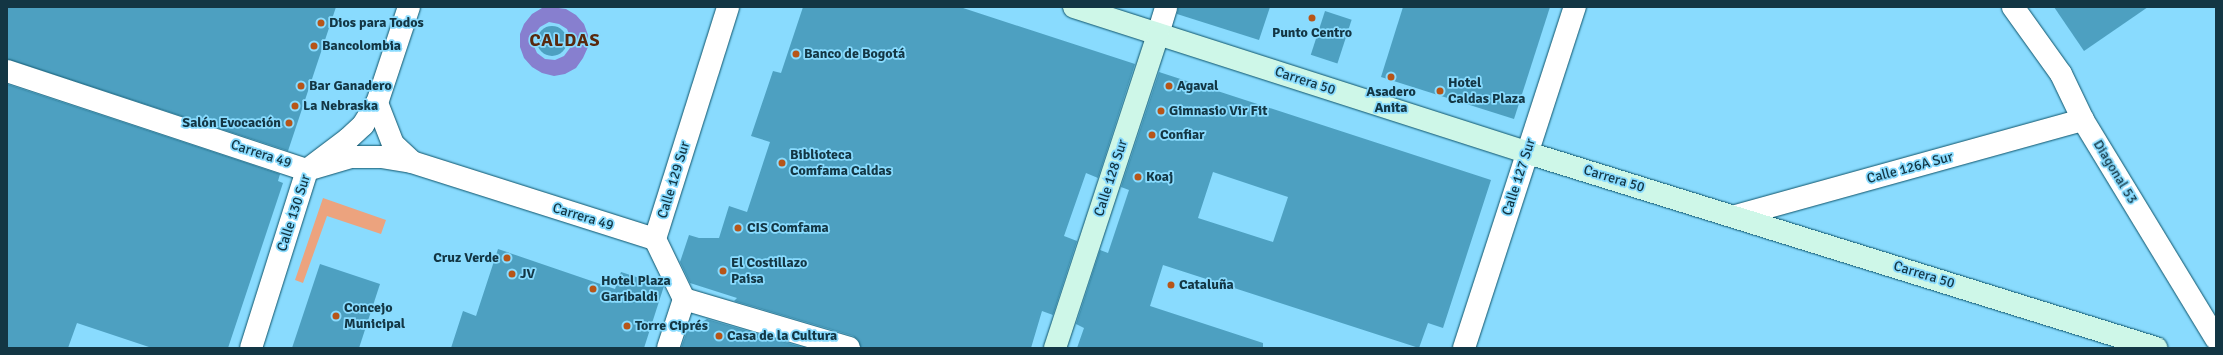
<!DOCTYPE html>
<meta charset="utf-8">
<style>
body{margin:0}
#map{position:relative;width:2223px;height:355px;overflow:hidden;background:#89dbfe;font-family:Signika,sans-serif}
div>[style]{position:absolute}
.green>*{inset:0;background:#eca37e}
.water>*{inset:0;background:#877fcf}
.building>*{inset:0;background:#4da0c1;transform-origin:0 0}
.round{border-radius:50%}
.roads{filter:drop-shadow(0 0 1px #0d536a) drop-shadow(0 0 1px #0d536a)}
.minor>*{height:22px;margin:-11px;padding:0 11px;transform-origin:11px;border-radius:11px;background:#fff}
.tertiary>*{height:22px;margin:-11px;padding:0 11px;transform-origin:11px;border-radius:11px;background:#fff}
.secondary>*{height:22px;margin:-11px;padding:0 11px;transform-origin:11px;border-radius:11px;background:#cef7e8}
.dots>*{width:11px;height:11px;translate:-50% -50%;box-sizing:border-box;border:2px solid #89dbfe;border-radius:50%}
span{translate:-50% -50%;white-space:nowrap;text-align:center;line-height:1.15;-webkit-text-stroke:3.5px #89dbfe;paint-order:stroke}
.poi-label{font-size:14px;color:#133644;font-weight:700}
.left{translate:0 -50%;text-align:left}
.right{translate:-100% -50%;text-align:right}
.street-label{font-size:14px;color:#133644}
.district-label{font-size:18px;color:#59290e;font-weight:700;letter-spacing:1px}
.frame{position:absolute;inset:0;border:8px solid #133644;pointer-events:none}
</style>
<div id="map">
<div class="green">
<div style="clip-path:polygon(323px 198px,386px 220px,381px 234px,327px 216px,303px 283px,295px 280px)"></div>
</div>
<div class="water">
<div style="clip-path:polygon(evenodd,551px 7px,566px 9px,576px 15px,584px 24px,588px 35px,588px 47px,583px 58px,576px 68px,565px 74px,554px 76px,542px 73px,532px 67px,524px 58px,520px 47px,520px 34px,524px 24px,532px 14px,542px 8px,551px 7px,549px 22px,559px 24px,567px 29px,571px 39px,570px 48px,564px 56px,555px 60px,545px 59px,537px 53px,533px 44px,534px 35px,540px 27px,549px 22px)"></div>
</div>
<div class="building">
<div style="clip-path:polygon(7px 7px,336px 7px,288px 151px,7px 59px)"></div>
<div style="clip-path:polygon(803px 7px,960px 7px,1135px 64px,1098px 178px,1086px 173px,1064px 236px,1077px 241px,1053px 315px,1042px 311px,1031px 348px,861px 348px,858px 340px,853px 336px,734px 301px,737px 298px,690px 283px,680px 262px,689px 235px,699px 238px,719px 238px,729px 206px,747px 212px,770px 142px,751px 136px,773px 71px,781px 73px)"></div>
<div style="clip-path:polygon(1178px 7px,1270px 7px,1259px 40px,1177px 14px)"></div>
<div style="clip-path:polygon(1403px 7px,1550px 7px,1514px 119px,1381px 77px)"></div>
<div style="clip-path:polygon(2054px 7px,2148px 7px,2084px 51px)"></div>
<div style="left:1325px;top:11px;width:28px;height:46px;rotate:18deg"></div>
<div class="round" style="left:537px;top:26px;width:30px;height:30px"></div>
<div style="clip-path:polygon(evenodd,1159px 72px,1491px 180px,1443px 328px,1428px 323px,1419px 348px,1163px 265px,1150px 306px,1263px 343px,1263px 348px,1077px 348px,1084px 328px,1076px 324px,1100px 250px,1108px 253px,1129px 190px,1121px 187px,1159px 72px,1213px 172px,1288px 197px,1273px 242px,1198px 218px,1213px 172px)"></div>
<div style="clip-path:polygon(7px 84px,280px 174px,278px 181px,283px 183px,228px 348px,152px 348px,77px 323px,68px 348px,7px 348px)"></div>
<div style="clip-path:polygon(498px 249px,615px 289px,621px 272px,664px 286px,644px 348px,451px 348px,463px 311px,476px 316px)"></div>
<div style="clip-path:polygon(320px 264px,380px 284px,359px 348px,292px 348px)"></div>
<div style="clip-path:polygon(707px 319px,805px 348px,681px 348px,687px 331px)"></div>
</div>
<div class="roads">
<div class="minor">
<div style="left:7px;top:71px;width:316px;rotate:18.3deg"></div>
<div style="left:307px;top:170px;width:46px;rotate:-16.5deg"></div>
<div style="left:351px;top:157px;width:30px"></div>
<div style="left:381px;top:157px;width:31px;rotate:9deg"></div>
<div style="left:412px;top:162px;width:255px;rotate:17.6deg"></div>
<div style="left:377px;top:103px;width:44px;rotate:68.7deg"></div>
<div style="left:393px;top:144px;width:26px;rotate:43deg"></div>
<div style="left:1736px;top:216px;width:360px;rotate:-15.5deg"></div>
<div style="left:684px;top:299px;width:172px;rotate:16.5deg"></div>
<div style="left:668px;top:348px;width:52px;rotate:-71.9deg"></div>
<div style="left:684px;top:299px;width:67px;rotate:-115.8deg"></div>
<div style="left:655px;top:239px;width:243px;rotate:-72.5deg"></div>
<div style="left:1464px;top:348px;width:359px;rotate:-72deg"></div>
</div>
<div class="tertiary">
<div style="left:2013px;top:7px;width:82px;rotate:54.4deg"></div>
<div style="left:2061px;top:74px;width:51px;rotate:64.4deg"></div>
<div style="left:2083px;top:120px;width:256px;rotate:58.7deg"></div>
<div style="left:1158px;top:34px;width:28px;rotate:-73deg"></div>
<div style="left:251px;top:348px;width:187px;rotate:-72.5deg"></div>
<div style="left:307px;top:170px;width:51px;rotate:-37.1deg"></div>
<div style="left:348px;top:139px;width:21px;rotate:-43deg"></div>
<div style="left:363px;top:125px;width:26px;rotate:-58deg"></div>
<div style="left:377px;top:103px;width:101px;rotate:-71.6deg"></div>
</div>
<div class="secondary">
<div style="left:1074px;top:7px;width:477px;rotate:17.8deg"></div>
<div style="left:1528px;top:153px;width:658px;rotate:17.25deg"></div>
<div style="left:1055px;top:348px;width:330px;rotate:-71.8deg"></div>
</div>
</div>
<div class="dots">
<div style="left:1312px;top:18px;background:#b75518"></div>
<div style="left:321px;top:23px;background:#b75518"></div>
<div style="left:314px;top:46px;background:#b75518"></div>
<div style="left:796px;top:54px;background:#b75518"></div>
<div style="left:1391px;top:77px;background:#b75518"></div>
<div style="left:301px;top:86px;background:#b75518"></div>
<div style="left:1169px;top:86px;background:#b75518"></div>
<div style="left:1440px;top:91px;background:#b75518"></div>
<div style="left:295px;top:106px;background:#b75518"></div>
<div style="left:1161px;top:111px;background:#b75518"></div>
<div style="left:289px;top:123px;background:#b75518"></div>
<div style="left:1152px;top:135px;background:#b75518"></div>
<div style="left:782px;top:163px;background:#b75518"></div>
<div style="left:1138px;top:177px;background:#b75518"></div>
<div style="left:738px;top:228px;background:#b75518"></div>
<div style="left:507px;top:258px;background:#b75518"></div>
<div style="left:723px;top:271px;background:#b75518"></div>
<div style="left:512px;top:274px;background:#b75518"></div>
<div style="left:1171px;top:285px;background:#b75518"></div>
<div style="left:593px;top:289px;background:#b75518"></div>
<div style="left:336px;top:316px;background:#b75518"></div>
<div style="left:627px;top:326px;background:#b75518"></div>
<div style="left:719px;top:336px;background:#b75518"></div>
</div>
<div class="poi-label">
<span class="left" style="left:329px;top:23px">Dios para Todos</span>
<span style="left:1312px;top:33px">Punto Centro</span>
<span class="left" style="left:322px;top:46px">Bancolombia</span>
<span class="left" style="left:804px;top:54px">Banco de Bogotá</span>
<span class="left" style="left:1448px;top:91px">Hotel<br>Caldas Plaza</span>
<span class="left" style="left:309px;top:86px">Bar Ganadero</span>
<span class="left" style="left:1177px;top:86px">Agaval</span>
<span style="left:1391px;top:100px">Asadero<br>Anita</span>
<span class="left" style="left:303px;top:106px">La Nebraska</span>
<span class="left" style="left:1169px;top:111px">Gimnasio Vir Fit</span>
<span class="right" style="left:281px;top:123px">Salón Evocación</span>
<span class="left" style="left:1160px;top:135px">Confiar</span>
<span class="left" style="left:790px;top:163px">Biblioteca<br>Comfama Caldas</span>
<span class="left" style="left:1146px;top:177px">Koaj</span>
<span class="left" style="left:747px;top:228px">CIS Comfama</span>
<span class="right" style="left:499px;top:258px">Cruz Verde</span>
<span class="left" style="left:731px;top:271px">El Costillazo<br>Paisa</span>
<span class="left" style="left:520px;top:274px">JV</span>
<span class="left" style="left:601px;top:289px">Hotel Plaza<br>Garibaldi</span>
<span class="left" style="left:1179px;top:285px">Cataluña</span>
<span class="left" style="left:344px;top:316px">Concejo<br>Municipal</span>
<span class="left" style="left:635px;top:326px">Torre Ciprés</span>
<span class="left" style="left:727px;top:336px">Casa de la Cultura</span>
</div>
<div class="street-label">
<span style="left:1305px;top:81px;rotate:18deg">Carrera 50</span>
<span style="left:261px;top:154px;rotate:18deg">Carrera 49</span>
<span style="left:1910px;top:168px;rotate:-15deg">Calle 126A Sur</span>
<span style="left:2115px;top:172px;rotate:59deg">Diagonal 53</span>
<span style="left:1519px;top:177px;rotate:-72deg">Calle 127 Sur</span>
<span style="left:1111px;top:178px;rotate:-72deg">Calle 128 Sur</span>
<span style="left:1614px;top:179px;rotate:17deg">Carrera 50</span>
<span style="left:674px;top:180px;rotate:-73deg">Calle 129 Sur</span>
<span style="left:294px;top:213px;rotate:-72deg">Calle 130 Sur</span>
<span style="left:583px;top:217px;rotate:17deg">Carrera 49</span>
<span style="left:1924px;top:275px;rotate:17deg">Carrera 50</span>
</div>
<div class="district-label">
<span style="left:565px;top:40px">CALDAS</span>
</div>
<div class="frame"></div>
</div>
